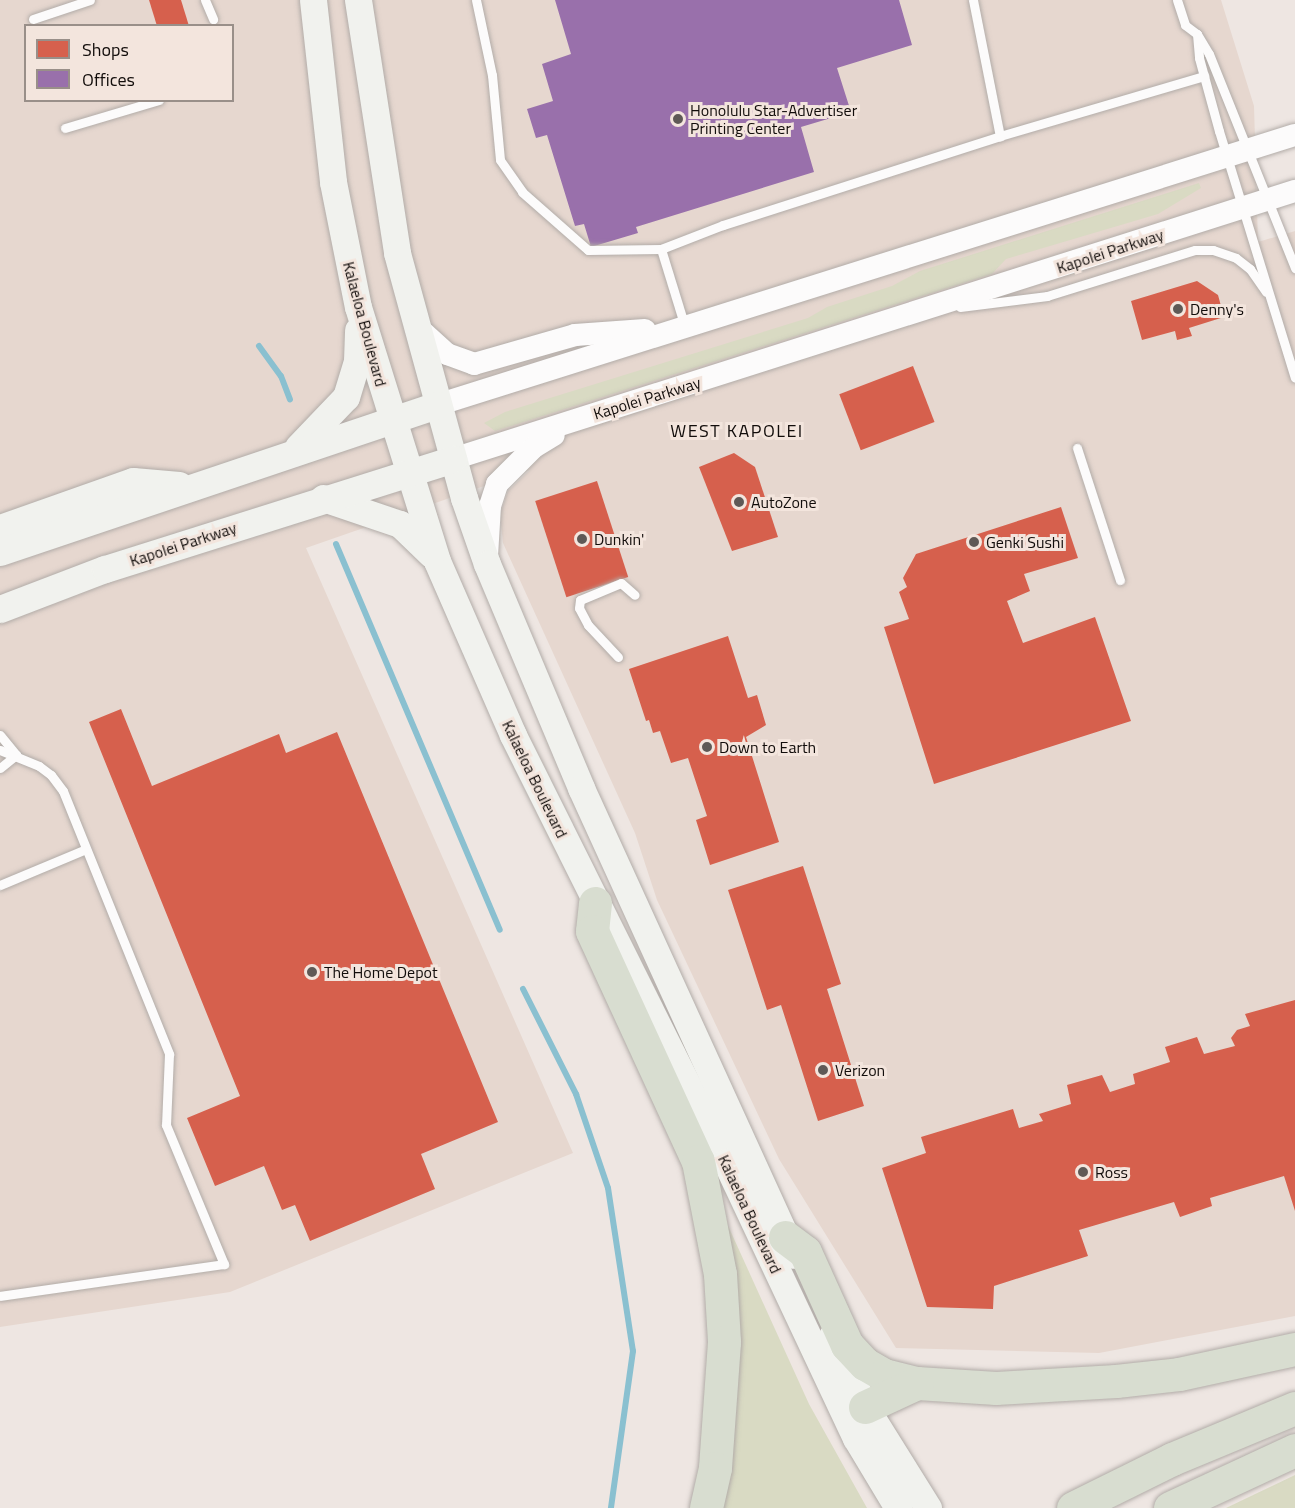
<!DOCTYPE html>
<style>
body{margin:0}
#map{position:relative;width:1295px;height:1508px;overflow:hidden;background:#eee6e2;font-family:"Titillium Web",sans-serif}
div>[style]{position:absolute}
.built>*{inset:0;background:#e6d7cf}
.green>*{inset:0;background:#d9dac3}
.shops>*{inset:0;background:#d6604d;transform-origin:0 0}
.offices>*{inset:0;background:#9970ab}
.stream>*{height:6px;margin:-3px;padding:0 3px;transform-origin:3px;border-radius:3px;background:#8ac0d0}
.roads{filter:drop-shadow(0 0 2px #b2aca8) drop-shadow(0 0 2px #b2aca8)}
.service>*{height:9px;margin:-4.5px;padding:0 4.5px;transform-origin:4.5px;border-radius:4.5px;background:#fcfbfb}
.tertiary>*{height:22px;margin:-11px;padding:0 11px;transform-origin:11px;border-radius:11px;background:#fcfbfb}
.secondary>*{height:27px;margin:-13.5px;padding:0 13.5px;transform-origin:13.5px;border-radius:13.5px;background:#f1f2ee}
.motorway>*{height:33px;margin:-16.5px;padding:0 16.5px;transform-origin:16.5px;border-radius:16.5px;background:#d8ddd0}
.dots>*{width:16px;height:16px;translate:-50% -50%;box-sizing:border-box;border:3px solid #f3e5dd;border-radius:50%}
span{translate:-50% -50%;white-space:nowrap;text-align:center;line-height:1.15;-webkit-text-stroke:6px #f3e5dd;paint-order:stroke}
.poi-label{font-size:16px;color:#120d0b}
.left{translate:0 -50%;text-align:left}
.street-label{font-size:16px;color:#120d0b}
.neighbourhood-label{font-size:18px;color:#120d0b;letter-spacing:1.5px}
.legend{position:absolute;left:24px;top:24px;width:210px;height:78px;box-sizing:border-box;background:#f3e5dd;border:2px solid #998f89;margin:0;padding:8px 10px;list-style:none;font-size:18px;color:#120d0b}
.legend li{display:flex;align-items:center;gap:12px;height:30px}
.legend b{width:30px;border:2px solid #998f89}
</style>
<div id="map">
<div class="built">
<div style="clip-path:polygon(evenodd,0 0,1221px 0,1254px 106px,1258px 242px,1295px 231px,1295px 1316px,1099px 1353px,896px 1348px,779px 1159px,657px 900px,635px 833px,503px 543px,500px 514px,508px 491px,530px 470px,306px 548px,573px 1153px,230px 1292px,0 1327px,0 0,26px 26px,232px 26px,232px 100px,26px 100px,26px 26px)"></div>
</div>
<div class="green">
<div style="clip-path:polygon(1199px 183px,1201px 188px,1158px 214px,1006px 259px,992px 274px,495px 431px,484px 423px,505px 412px,808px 318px,827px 307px,892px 286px,920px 271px)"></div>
<div style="clip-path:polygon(715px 1197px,809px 1404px,867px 1508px,711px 1508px)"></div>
<div style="clip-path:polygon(1295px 1475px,1295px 1508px,1226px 1508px)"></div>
</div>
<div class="shops">
<div style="clip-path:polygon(149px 0,181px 0,189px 26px,157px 26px)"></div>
<div style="clip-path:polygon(1197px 281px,1218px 295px,1224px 317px,1189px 328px,1192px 336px,1177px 340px,1175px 331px,1142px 340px,1131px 301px)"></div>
<div style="left:913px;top:366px;width:60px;height:79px;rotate:69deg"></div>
<div style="clip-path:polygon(734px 453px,755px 467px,778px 537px,732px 551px,699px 467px)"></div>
<div style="left:597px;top:481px;width:101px;height:65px;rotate:72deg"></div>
<div style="clip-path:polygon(1061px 507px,1078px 558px,1024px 574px,1030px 591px,1007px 601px,1023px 643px,1095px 617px,1131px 721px,934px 784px,884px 627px,909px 619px,899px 592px,907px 587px,903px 578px,916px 554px)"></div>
<div style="clip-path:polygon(728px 636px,748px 698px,757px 695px,766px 725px,746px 737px,779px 842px,710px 865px,696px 820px,707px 816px,688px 758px,671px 763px,660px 731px,653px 733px,649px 720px,646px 721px,629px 669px)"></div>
<div style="clip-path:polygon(121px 709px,152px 786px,279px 734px,286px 753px,337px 732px,498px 1122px,421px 1154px,435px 1189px,310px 1241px,295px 1205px,282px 1210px,264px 1166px,215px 1186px,187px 1118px,240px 1096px,89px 722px)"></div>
<div style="clip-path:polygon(803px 866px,841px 984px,827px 989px,864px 1106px,818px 1121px,781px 1005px,767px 1010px,728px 890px)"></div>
<div style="clip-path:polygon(1295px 1000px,1295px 1211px,1284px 1176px,1210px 1198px,1212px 1206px,1180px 1217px,1174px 1202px,1079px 1230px,1088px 1256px,994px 1286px,993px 1309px,927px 1307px,882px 1168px,926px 1153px,921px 1137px,1013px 1109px,1019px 1128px,1043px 1121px,1039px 1114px,1071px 1104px,1067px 1085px,1102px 1075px,1110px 1092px,1135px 1084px,1133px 1074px,1170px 1062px,1165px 1047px,1197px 1037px,1204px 1054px,1235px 1046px,1231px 1038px,1237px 1030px,1250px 1026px,1245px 1014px)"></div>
</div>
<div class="offices">
<div style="clip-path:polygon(555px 0,899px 0,912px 45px,837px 68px,851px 112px,801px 127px,814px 172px,636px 227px,638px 233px,591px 247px,584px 224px,575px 226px,547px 135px,536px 138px,527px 109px,553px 101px,542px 64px,571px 54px)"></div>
</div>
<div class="stream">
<div style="left:259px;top:346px;width:37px;rotate:54deg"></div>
<div style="left:281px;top:376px;width:25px;rotate:69deg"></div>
<div style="left:336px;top:544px;width:419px;rotate:67deg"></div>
<div style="left:523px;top:989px;width:118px;rotate:63.2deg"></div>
<div style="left:576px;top:1094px;width:99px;rotate:71.2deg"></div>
<div style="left:608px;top:1188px;width:165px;rotate:81.3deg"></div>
<div style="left:633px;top:1351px;width:159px;rotate:98deg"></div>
</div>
<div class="roads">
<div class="service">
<div style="left:205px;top:0;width:21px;rotate:67deg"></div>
<div style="left:476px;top:0;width:77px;rotate:78deg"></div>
<div style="left:492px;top:75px;width:85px;rotate:84.6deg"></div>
<div style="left:500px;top:160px;width:39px;rotate:55deg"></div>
<div style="left:522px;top:192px;width:88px;rotate:41.3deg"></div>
<div style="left:588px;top:250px;width:73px;rotate:-0.8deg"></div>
<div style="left:661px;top:249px;width:66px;rotate:-21.2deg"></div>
<div style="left:723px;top:225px;width:291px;rotate:-17.8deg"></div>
<div style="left:1000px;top:136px;width:213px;rotate:-16.4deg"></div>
<div style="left:973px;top:0;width:139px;rotate:78.8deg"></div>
<div style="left:1177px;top:0;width:26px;rotate:72deg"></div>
<div style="left:1185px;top:25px;width:15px;rotate:37deg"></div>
<div style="left:1197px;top:34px;width:23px;rotate:59deg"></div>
<div style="left:1209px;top:54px;width:231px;rotate:68.1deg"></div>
<div style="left:33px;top:19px;width:60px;rotate:-18.4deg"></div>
<div style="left:1197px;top:34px;width:24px;rotate:85deg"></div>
<div style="left:1199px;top:58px;width:76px;rotate:74.7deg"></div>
<div style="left:1219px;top:131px;width:258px;rotate:72.9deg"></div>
<div style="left:65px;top:128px;width:98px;rotate:-16.6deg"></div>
<div style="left:661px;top:249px;width:82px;rotate:72.9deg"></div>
<div style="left:960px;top:307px;width:88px;rotate:-7.2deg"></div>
<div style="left:1047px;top:296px;width:155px;rotate:-17.3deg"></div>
<div style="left:1195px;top:250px;width:18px"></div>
<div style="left:1213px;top:250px;width:24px;rotate:19deg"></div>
<div style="left:1236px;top:258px;width:18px;rotate:38deg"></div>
<div style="left:1250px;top:269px;width:28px;rotate:55deg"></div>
<div style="left:1077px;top:448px;width:139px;rotate:72deg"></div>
<div style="left:618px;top:657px;width:44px;rotate:-133.2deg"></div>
<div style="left:588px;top:625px;width:19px;rotate:-118deg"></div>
<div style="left:579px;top:608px;width:8px;rotate:-83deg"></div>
<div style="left:580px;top:600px;width:44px;rotate:-22.5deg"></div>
<div style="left:621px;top:583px;width:18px;rotate:41deg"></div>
<div style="left:0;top:735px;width:26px;rotate:51deg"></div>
<div style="left:0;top:750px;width:42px;rotate:22.3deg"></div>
<div style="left:39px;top:766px;width:15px;rotate:37deg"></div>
<div style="left:51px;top:775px;width:20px;rotate:53deg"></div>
<div style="left:63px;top:791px;width:284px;rotate:68deg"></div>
<div style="left:169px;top:1054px;width:71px;rotate:92.4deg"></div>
<div style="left:166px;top:1125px;width:151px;rotate:67.4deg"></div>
<div style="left:224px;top:1264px;width:226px;rotate:171.9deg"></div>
<div style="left:0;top:768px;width:21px;rotate:-39deg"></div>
<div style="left:0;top:885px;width:93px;rotate:-22.7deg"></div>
</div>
<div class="tertiary">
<div style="left:416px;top:326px;width:42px;rotate:42.1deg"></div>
<div style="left:447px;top:354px;width:29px;rotate:20deg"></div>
<div style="left:474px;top:364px;width:105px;rotate:-16deg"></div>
<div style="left:575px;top:335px;width:70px;rotate:-4.1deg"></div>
<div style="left:437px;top:405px;width:899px;rotate:-17.47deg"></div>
<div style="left:453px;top:459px;width:884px;rotate:-17.66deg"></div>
<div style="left:487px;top:556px;width:50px;rotate:-86.6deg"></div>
<div style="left:490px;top:506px;width:23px;rotate:-72deg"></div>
<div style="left:497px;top:484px;width:52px;rotate:-45deg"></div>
<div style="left:534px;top:447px;width:23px;rotate:-31deg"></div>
</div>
<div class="secondary">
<div style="left:313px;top:0;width:183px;rotate:83.7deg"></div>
<div style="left:333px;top:182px;width:127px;rotate:78.7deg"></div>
<div style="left:358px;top:307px;width:266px;rotate:72.7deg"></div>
<div style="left:437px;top:561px;width:190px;rotate:66.4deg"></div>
<div style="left:513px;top:735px;width:477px;rotate:63.5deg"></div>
<div style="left:726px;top:1162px;width:305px;rotate:64.8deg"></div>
<div style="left:856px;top:1438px;width:82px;rotate:59deg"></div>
<div style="left:358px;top:0;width:256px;rotate:81.2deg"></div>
<div style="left:397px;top:253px;width:254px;rotate:74.7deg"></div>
<div style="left:464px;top:498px;width:70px;rotate:70.8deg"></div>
<div style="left:487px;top:564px;width:243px;rotate:67.2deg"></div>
<div style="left:581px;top:788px;width:513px;rotate:65.48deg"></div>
<div style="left:298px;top:447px;width:69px;rotate:-46.2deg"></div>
<div style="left:346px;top:397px;width:38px;rotate:-73deg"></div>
<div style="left:357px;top:361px;width:31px;rotate:-88deg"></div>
<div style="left:323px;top:498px;width:81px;rotate:18.7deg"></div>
<div style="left:400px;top:524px;width:43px;rotate:44.1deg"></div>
<div style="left:0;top:528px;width:141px;rotate:-19.5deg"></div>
<div style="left:133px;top:481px;width:46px;rotate:5deg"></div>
<div style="left:0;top:552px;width:461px;rotate:-18.6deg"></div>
<div style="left:0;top:609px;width:112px;rotate:-20.9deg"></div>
<div style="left:105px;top:569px;width:365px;rotate:-17.5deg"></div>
<div style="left:832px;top:1336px;width:78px;rotate:65.1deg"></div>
<div style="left:865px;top:1407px;width:119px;rotate:58deg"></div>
</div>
<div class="motorway">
<div style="left:595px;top:903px;width:28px;rotate:96deg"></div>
<div style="left:592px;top:931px;width:253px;rotate:65.3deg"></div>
<div style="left:698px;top:1161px;width:115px;rotate:79deg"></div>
<div style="left:720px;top:1274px;width:68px;rotate:86.6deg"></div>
<div style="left:724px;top:1342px;width:126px;rotate:94.1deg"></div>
<div style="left:715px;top:1468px;width:41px;rotate:102.7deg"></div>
<div style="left:785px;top:1237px;width:25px;rotate:37deg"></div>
<div style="left:805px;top:1252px;width:102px;rotate:65.7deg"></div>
<div style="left:847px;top:1345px;width:26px;rotate:47deg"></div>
<div style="left:865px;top:1364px;width:22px;rotate:30deg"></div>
<div style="left:884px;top:1375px;width:34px;rotate:14deg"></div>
<div style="left:917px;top:1383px;width:79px;rotate:3.6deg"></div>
<div style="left:996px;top:1388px;width:120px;rotate:-3.3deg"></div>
<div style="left:1116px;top:1381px;width:63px;rotate:-6.3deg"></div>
<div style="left:1179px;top:1374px;width:119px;rotate:-12.2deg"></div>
<div style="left:865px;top:1407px;width:57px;rotate:-24.8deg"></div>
<div style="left:1073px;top:1508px;width:110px;rotate:-26.3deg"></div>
<div style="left:1172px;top:1459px;width:133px;rotate:-22.5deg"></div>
<div style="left:1170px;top:1508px;width:138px;rotate:-24.9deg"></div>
</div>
</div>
<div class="dots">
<div style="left:678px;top:119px;background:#5f5956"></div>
<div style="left:1178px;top:309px;background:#5f5956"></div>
<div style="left:739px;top:502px;background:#5f5956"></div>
<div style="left:582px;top:539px;background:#5f5956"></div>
<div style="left:974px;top:542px;background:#5f5956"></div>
<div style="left:707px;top:747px;background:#5f5956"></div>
<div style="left:312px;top:972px;background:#5f5956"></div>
<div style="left:823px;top:1070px;background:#5f5956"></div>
<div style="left:1083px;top:1172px;background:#5f5956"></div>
</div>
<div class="poi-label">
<span class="left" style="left:690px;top:119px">Honolulu Star-Advertiser<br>Printing Center</span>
<span class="left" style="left:1190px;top:309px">Denny's</span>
<span class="left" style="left:751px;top:502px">AutoZone</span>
<span class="left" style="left:594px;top:539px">Dunkin'</span>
<span class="left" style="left:986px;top:542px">Genki Sushi</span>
<span class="left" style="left:719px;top:747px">Down to Earth</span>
<span class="left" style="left:324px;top:972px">The Home Depot</span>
<span class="left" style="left:835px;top:1070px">Verizon</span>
<span class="left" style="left:1095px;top:1172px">Ross</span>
</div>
<div class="street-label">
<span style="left:1110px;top:251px;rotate:-18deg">Kapolei Parkway</span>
<span style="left:365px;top:324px;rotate:75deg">Kalaeloa Boulevard</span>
<span style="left:647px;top:398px;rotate:-17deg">Kapolei Parkway</span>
<span style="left:183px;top:544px;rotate:-18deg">Kapolei Parkway</span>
<span style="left:535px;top:779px;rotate:64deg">Kalaeloa Boulevard</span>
<span style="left:750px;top:1214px;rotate:65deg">Kalaeloa Boulevard</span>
</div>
<div class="neighbourhood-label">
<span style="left:737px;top:431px">WEST KAPOLEI</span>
</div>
<ul class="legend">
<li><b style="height:16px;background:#d6604d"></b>Shops</li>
<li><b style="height:16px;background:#9970ab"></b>Offices</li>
</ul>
</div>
